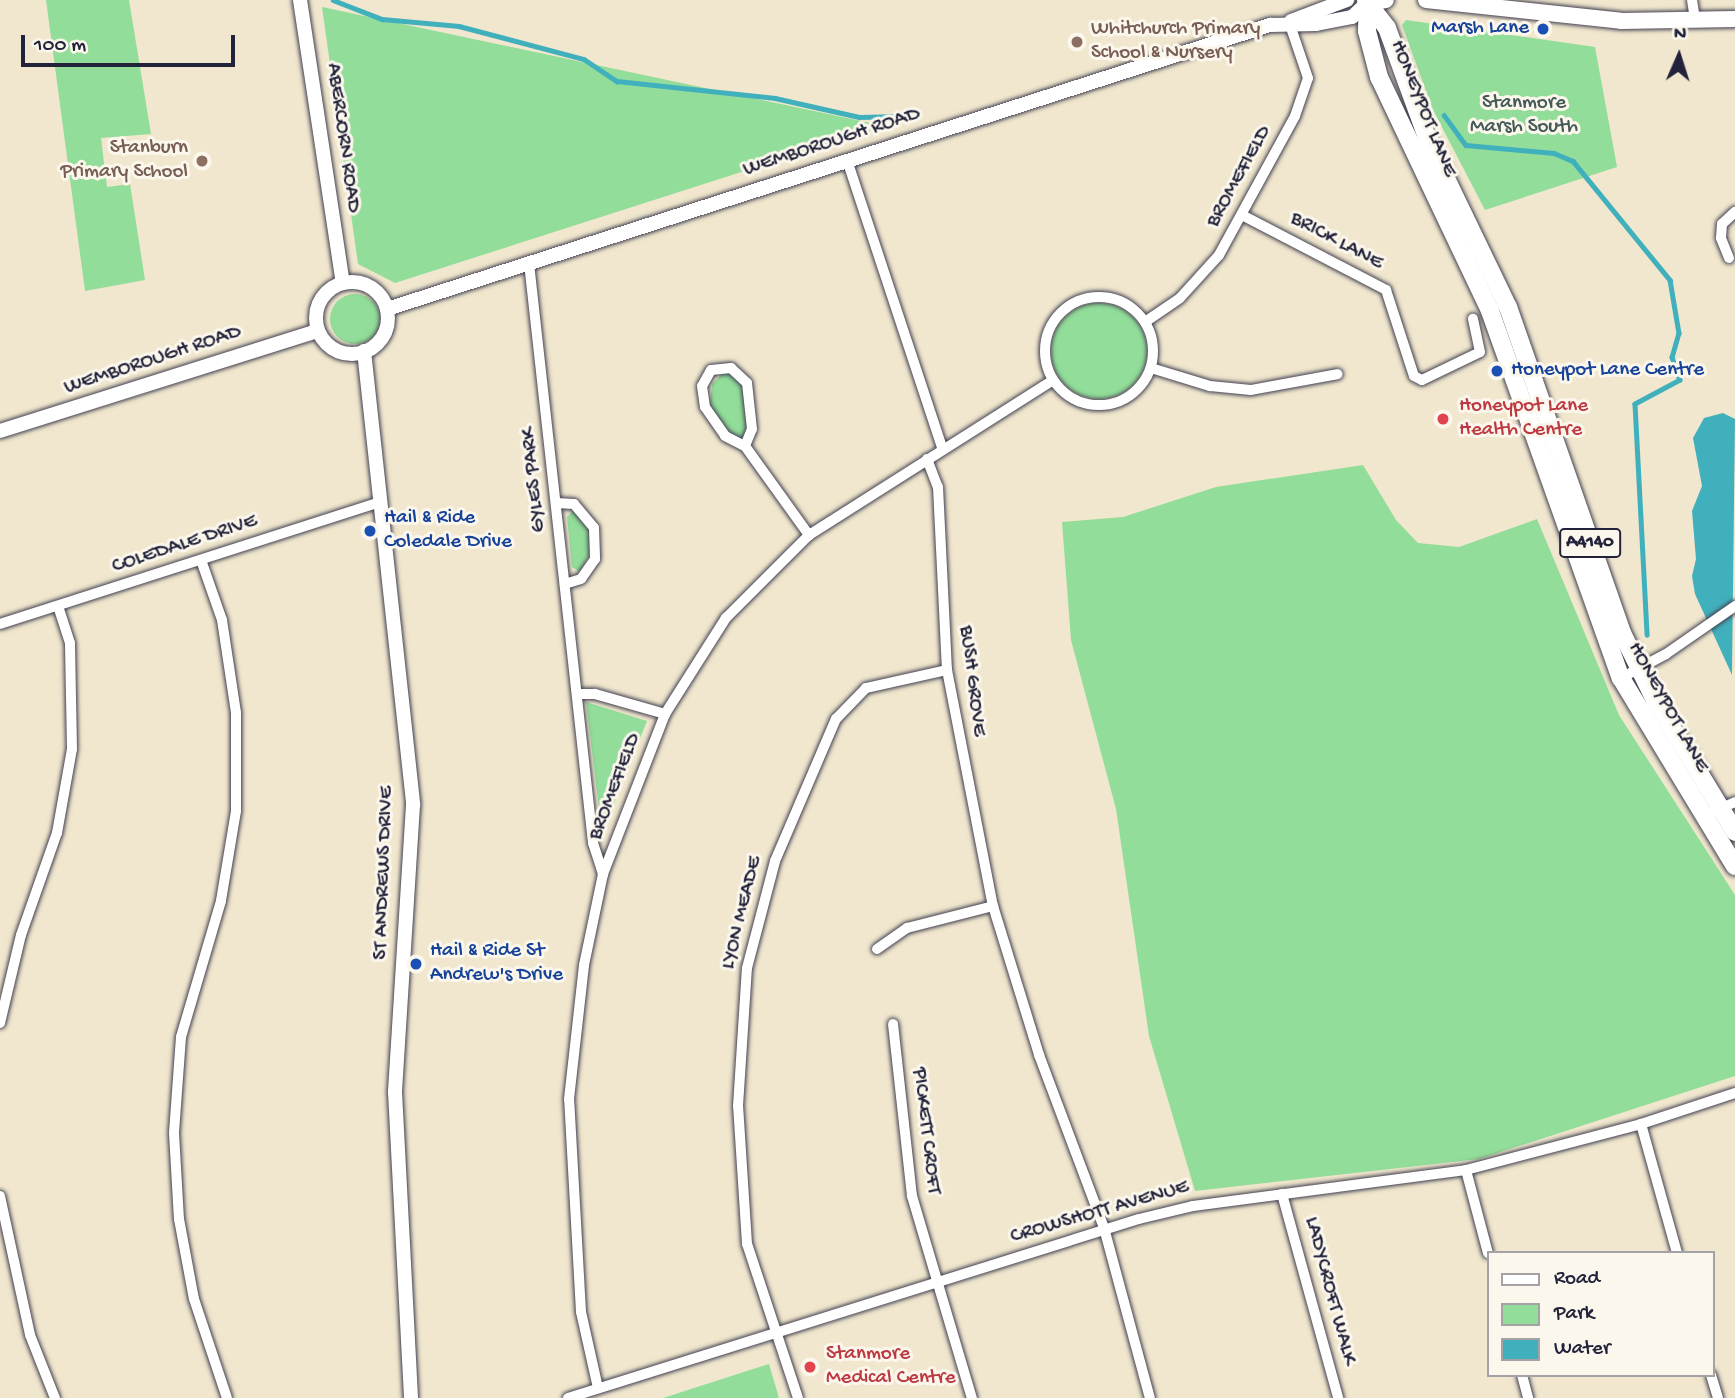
<!DOCTYPE html>
<style>
body{margin:0}
#map{position:relative;width:1735px;height:1398px;overflow:hidden;background:#f1e7ce;font-family:"Gochi Hand",sans-serif}
div>[style]{position:absolute}
.green>*{inset:0;background:#92dd99}
.round{border-radius:50%}
.water>*{inset:0;background:#41b0bd}
.stream>*{height:4.5px;margin:-2.25px;padding:0 2.25px;transform-origin:2.25px;border-radius:2.25px;background:#41b0bd}
.roads{filter:drop-shadow(0 0 2px #414051) drop-shadow(0 0 2px #414051)}
.minor>*{height:10px;margin:-5px;padding:0 5px;transform-origin:5px;border-radius:5px;background:#fff}
.minor>.ring{margin:-5px;padding:0;box-sizing:content-box;background:none;border:10px solid #fff;border-radius:50%}
.tertiary>*{height:14px;margin:-7px;padding:0 7px;transform-origin:7px;border-radius:7px;background:#fff}
.tertiary>.ring{margin:-7px;padding:0;box-sizing:content-box;background:none;border:14px solid #fff;border-radius:50%}
.secondary>*{height:16px;margin:-8px;padding:0 8px;transform-origin:8px;border-radius:8px;background:#fff}
.primary>*{height:18px;margin:-9px;padding:0 9px;transform-origin:9px;border-radius:9px;background:#fff}
.dots>*{width:19px;height:19px;translate:-50% -50%;box-sizing:border-box;border:4px solid #fbf7ec;border-radius:50%}
span{translate:-50% -50%;white-space:nowrap;text-align:center;line-height:1.15;-webkit-text-stroke:6px #fbf7ec;paint-order:stroke}
.shield-label span{padding:2px 5px;background:#fbf7ec;border:2px solid;border-radius:5px;-webkit-text-stroke-width:0}
.shield-label{font-size:19px;color:#22223b;font-weight:700}
.transit-label{font-size:21px;color:#164399}
.right{translate:-100% -50%;text-align:right}
.left{translate:0 -50%;text-align:left}
.education-label{font-size:21px;color:#785e54}
.park-label{font-size:21px;color:#445a57}
.street-label{font-size:21px;color:#22223b}
.health-label{font-size:21px;color:#be3a42}
.legend{position:absolute;left:1487px;top:1251px;width:228px;height:126px;box-sizing:border-box;background:#fbf7ec;border:2px solid #a4a2a5;margin:0;padding:9px 12px;list-style:none;font-size:21px;color:#22223b}
.legend li{display:flex;align-items:center;gap:14px;height:35px}
.legend b{width:35px;border:2px solid #a4a2a5}
.north{position:absolute;left:1644px;top:21px;width:70px;height:70px;-webkit-text-stroke:5px #fbf7ec;paint-order:stroke;rotate:3deg;font-size:19px;font-weight:700;line-height:28px;text-align:center;color:#22223b}
.north::after{content:'';display:block;margin:auto;width:24px;height:32px;background:#22223b;clip-path:polygon(50% 0,100% 100%,50% 72%,0 100%)}
.scale{position:absolute;left:21px;top:35px;width:214px;height:32px;box-sizing:border-box;border:4px solid #22223b;border-top:0;padding-left:9px;font-size:21px;line-height:24px;white-space:nowrap;color:#22223b;-webkit-text-stroke:5px #fbf7ec;paint-order:stroke}
</style>
<div id="map">
<div class="green">
<div style="clip-path:polygon(46px 0,129px 0,151px 134px,101px 138px,107px 187px,130px 184px,145px 280px,85px 291px)"></div>
<div style="clip-path:polygon(322px 7px,885px 126px,395px 283px,358px 264px)"></div>
<div style="clip-path:polygon(1406px 20px,1595px 47px,1617px 167px,1485px 210px,1433px 110px,1402px 25px)"></div>
<div class="round" style="left:330px;top:294px;width:50px;height:50px"></div>
<div class="round" style="left:1051px;top:303px;width:96px;height:96px"></div>
<div style="clip-path:polygon(724px 372px,739px 378px,752px 402px,750px 428px,743px 440px,726px 433px,710px 405px,712px 384px)"></div>
<div style="clip-path:polygon(1363px 465px,1396px 520px,1418px 543px,1459px 547px,1537px 519px,1619px 715px,1735px 895px,1735px 1076px,1479px 1159px,1195px 1191px,1149px 1036px,1116px 809px,1071px 640px,1062px 522px,1123px 517px,1216px 487px)"></div>
<div style="clip-path:polygon(574px 510px,589px 529px,591px 551px,580px 572px,572px 567px,567px 517px)"></div>
<div style="clip-path:polygon(586px 702px,647px 721px,602px 833px)"></div>
<div style="clip-path:polygon(769px 1364px,779px 1398px,663px 1398px)"></div>
</div>
<div class="water">
<div style="clip-path:polygon(1723px 413px,1735px 419px,1732px 675px,1695px 594px,1692px 576px,1696px 559px,1692px 511px,1702px 486px,1693px 438px,1704px 418px)"></div>
</div>
<div class="stream">
<div style="left:333px;top:0;width:53px;rotate:21.2deg"></div>
<div style="left:382px;top:19px;width:77px;rotate:5.2deg"></div>
<div style="left:459px;top:26px;width:129px;rotate:14.8deg"></div>
<div style="left:584px;top:59px;width:40px;rotate:34deg"></div>
<div style="left:617px;top:81px;width:159px;rotate:6.1deg"></div>
<div style="left:775px;top:98px;width:86px;rotate:12.7deg"></div>
<div style="left:859px;top:117px;width:42px;rotate:-1.4deg"></div>
<div style="left:1444px;top:115px;width:37px;rotate:54deg"></div>
<div style="left:1466px;top:145px;width:88px;rotate:5.2deg"></div>
<div style="left:1554px;top:153px;width:21px;rotate:23deg"></div>
<div style="left:1573px;top:161px;width:154px;rotate:50.8deg"></div>
<div style="left:1670px;top:280px;width:54px;rotate:80.4deg"></div>
<div style="left:1679px;top:333px;width:25px;rotate:106deg"></div>
<div style="left:1672px;top:357px;width:24px;rotate:71deg"></div>
<div style="left:1680px;top:380px;width:51px;rotate:151.9deg"></div>
<div style="left:1635px;top:404px;width:231px;rotate:87deg"></div>
</div>
<div class="roads">
<div class="minor">
<div style="left:1692px;top:0;width:20px;rotate:81deg"></div>
<div style="left:847px;top:160px;width:305px;rotate:71.7deg"></div>
<div style="left:1244px;top:216px;width:160px;rotate:27.5deg"></div>
<div style="left:1386px;top:290px;width:90px;rotate:72deg"></div>
<div style="left:1414px;top:376px;width:9px;rotate:27deg"></div>
<div style="left:1422px;top:380px;width:64px;rotate:-25.8deg"></div>
<div style="left:1480px;top:352px;width:34px;rotate:-102deg"></div>
<div style="left:1729px;top:258px;width:22px;rotate:-112deg"></div>
<div style="left:1721px;top:238px;width:14px;rotate:-86deg"></div>
<div style="left:1722px;top:224px;width:18px;rotate:-43deg"></div>
<div style="left:529px;top:263px;width:584px;rotate:83.7deg"></div>
<div style="left:593px;top:843px;width:33px;rotate:72deg"></div>
<div class="ring" style="left:1045px;top:297px;width:98px;height:98px"></div>
<div style="left:1145px;top:322px;width:42px;rotate:-34.4deg"></div>
<div style="left:1180px;top:298px;width:58px;rotate:-47.8deg"></div>
<div style="left:1219px;top:255px;width:158px;rotate:-61.3deg"></div>
<div style="left:1295px;top:116px;width:40px;rotate:-71.1deg"></div>
<div style="left:1308px;top:78px;width:59px;rotate:-108.7deg"></div>
<div style="left:1151px;top:368px;width:62px;rotate:17deg"></div>
<div style="left:1210px;top:386px;width:41px;rotate:5.6deg"></div>
<div style="left:1251px;top:390px;width:88px;rotate:-10.4deg"></div>
<div style="left:745px;top:446px;width:18px;rotate:-68deg"></div>
<div style="left:752px;top:429px;width:46px;rotate:-96.2deg"></div>
<div style="left:747px;top:383px;width:22px;rotate:-137deg"></div>
<div style="left:731px;top:368px;width:20px;rotate:174deg"></div>
<div style="left:711px;top:370px;width:18px;rotate:119deg"></div>
<div style="left:702px;top:386px;width:21px;rotate:82deg"></div>
<div style="left:705px;top:407px;width:35px;rotate:55deg"></div>
<div style="left:725px;top:436px;width:22px;rotate:27deg"></div>
<div style="left:745px;top:446px;width:110px;rotate:54.3deg"></div>
<div style="left:927px;top:459px;width:30px;rotate:69deg"></div>
<div style="left:938px;top:487px;width:183px;rotate:87.2deg"></div>
<div style="left:947px;top:670px;width:240px;rotate:79deg"></div>
<div style="left:993px;top:906px;width:156px;rotate:72.8deg"></div>
<div style="left:1039px;top:1055px;width:185px;rotate:69.4deg"></div>
<div style="left:1104px;top:1228px;width:176px;rotate:74.9deg"></div>
<div style="left:557px;top:503px;width:17px;rotate:3deg"></div>
<div style="left:574px;top:504px;width:31px;rotate:50deg"></div>
<div style="left:594px;top:528px;width:31px;rotate:88deg"></div>
<div style="left:595px;top:559px;width:24px;rotate:125deg"></div>
<div style="left:581px;top:579px;width:17px;rotate:163deg"></div>
<div style="left:201px;top:560px;width:64px;rotate:70.7deg"></div>
<div style="left:222px;top:620px;width:94px;rotate:81.4deg"></div>
<div style="left:236px;top:713px;width:98px;rotate:90deg"></div>
<div style="left:236px;top:811px;width:91px;rotate:99.5deg"></div>
<div style="left:221px;top:901px;width:142px;rotate:106.4deg"></div>
<div style="left:181px;top:1037px;width:96px;rotate:94.2deg"></div>
<div style="left:174px;top:1133px;width:86px;rotate:86.7deg"></div>
<div style="left:179px;top:1219px;width:81px;rotate:79.4deg"></div>
<div style="left:194px;top:1299px;width:104px;rotate:71.6deg"></div>
<div style="left:0;top:624px;width:400px;rotate:-17.8deg"></div>
<div style="left:1621px;top:678px;width:51px;rotate:-28.1deg"></div>
<div style="left:1666px;top:654px;width:84px;rotate:-34.8deg"></div>
<div style="left:578px;top:694px;width:17px"></div>
<div style="left:595px;top:694px;width:73px;rotate:15.9deg"></div>
<div style="left:1715px;top:811px;width:22px;rotate:-24deg"></div>
<div style="left:877px;top:949px;width:37px;rotate:-35deg"></div>
<div style="left:907px;top:928px;width:89px;rotate:-14.3deg"></div>
<div style="left:0;top:1023px;width:90px;rotate:-76.6deg"></div>
<div style="left:21px;top:935px;width:108px;rotate:-70.6deg"></div>
<div style="left:57px;top:833px;width:85px;rotate:-79.9deg"></div>
<div style="left:72px;top:749px;width:106px;rotate:-91.1deg"></div>
<div style="left:70px;top:643px;width:39px;rotate:-108deg"></div>
<div style="left:893px;top:1024px;width:173px;rotate:83.7deg"></div>
<div style="left:912px;top:1196px;width:211px;rotate:73.5deg"></div>
<div style="left:1641px;top:1124px;width:134px;rotate:74.4deg"></div>
<div style="left:1466px;top:1170px;width:86px;rotate:75.2deg"></div>
<div style="left:1282px;top:1194px;width:212px;rotate:74.6deg"></div>
<div style="left:0;top:1196px;width:142px;rotate:77.8deg"></div>
<div style="left:30px;top:1335px;width:68px;rotate:68.4deg"></div>
<div style="left:1522px;top:1375px;width:24px;rotate:75deg"></div>
<div style="left:1711px;top:1375px;width:24px;rotate:73deg"></div>
<div style="left:598px;top:1388px;width:78px;rotate:-102.6deg"></div>
<div style="left:581px;top:1312px;width:213px;rotate:-93.2deg"></div>
<div style="left:569px;top:1099px;width:135px;rotate:-83.6deg"></div>
<div style="left:584px;top:965px;width:93px;rotate:-78.2deg"></div>
<div style="left:603px;top:874px;width:172px;rotate:-68.8deg"></div>
<div style="left:665px;top:714px;width:114px;rotate:-57.6deg"></div>
<div style="left:726px;top:618px;width:117px;rotate:-45deg"></div>
<div style="left:809px;top:535px;width:288px;rotate:-32.4deg"></div>
<div style="left:568px;top:1398px;width:598px;rotate:-17.41deg"></div>
<div style="left:1139px;top:1219px;width:56px;rotate:-13.5deg"></div>
<div style="left:1193px;top:1206px;width:275px;rotate:-7.5deg"></div>
<div style="left:1466px;top:1170px;width:181px;rotate:-14.7deg"></div>
<div style="left:1641px;top:1124px;width:99px;rotate:-18.3deg"></div>
<div style="left:798px;top:1398px;width:162px;rotate:-108.3deg"></div>
<div style="left:747px;top:1244px;width:138px;rotate:-93.7deg"></div>
<div style="left:738px;top:1106px;width:138px;rotate:-86.3deg"></div>
<div style="left:747px;top:968px;width:111px;rotate:-75.3deg"></div>
<div style="left:775px;top:861px;width:155px;rotate:-66.8deg"></div>
<div style="left:836px;top:719px;width:43px;rotate:-45.9deg"></div>
<div style="left:866px;top:688px;width:83px;rotate:-12.5deg"></div>
</div>
<div class="tertiary">
<div style="left:300px;top:0;width:286px;rotate:81.4deg"></div>
<div style="left:1291px;top:21px;width:60px;rotate:-20.6deg"></div>
<div class="ring" style="left:316px;top:282px;width:58px;height:58px"></div>
<div style="left:387px;top:309px;width:928px;rotate:-17.83deg"></div>
<div style="left:1270px;top:25px;width:46px;rotate:-1.2deg"></div>
<div style="left:1316px;top:24px;width:37px;rotate:-11deg"></div>
<div style="left:1352px;top:17px;width:21px;rotate:-43deg"></div>
<div style="left:364px;top:351px;width:457px;rotate:83.8deg"></div>
<div style="left:413px;top:805px;width:288px;rotate:93.6deg"></div>
<div style="left:395px;top:1092px;width:306px;rotate:87deg"></div>
<div style="left:0;top:431px;width:333px;rotate:-17.5deg"></div>
</div>
<div class="secondary">
<div style="left:1426px;top:0;width:196px;rotate:6.1deg"></div>
<div style="left:1621px;top:21px;width:114px;rotate:-1deg"></div>
<div style="left:1367px;top:3px;width:19px;rotate:-9deg"></div>
</div>
<div class="primary">
<div style="left:1368px;top:0;width:31px;rotate:92deg"></div>
<div style="left:1367px;top:31px;width:48px;rotate:75.4deg"></div>
<div style="left:1379px;top:77px;width:259px;rotate:64.6deg"></div>
<div style="left:1490px;top:311px;width:390px;rotate:70.4deg"></div>
<div style="left:1621px;top:678px;width:220px;rotate:58.8deg"></div>
<div style="left:1366px;top:1px;width:34px;rotate:52deg"></div>
<div style="left:1387px;top:28px;width:122px;rotate:69.9deg"></div>
<div style="left:1429px;top:143px;width:182px;rotate:64.3deg"></div>
<div style="left:1508px;top:307px;width:345px;rotate:70.7deg"></div>
<div style="left:1622px;top:633px;width:77px;rotate:63.8deg"></div>
<div style="left:1656px;top:702px;width:152px;rotate:58.7deg"></div>
</div>
</div>
<div class="dots">
<div style="left:1543px;top:29px;background:#1a4fb4"></div>
<div style="left:1077px;top:42px;background:#8d6e63"></div>
<div style="left:202px;top:161px;background:#8d6e63"></div>
<div style="left:1497px;top:371px;background:#1a4fb4"></div>
<div style="left:1443px;top:419px;background:#e0444e"></div>
<div style="left:370px;top:531px;background:#1a4fb4"></div>
<div style="left:416px;top:964px;background:#1a4fb4"></div>
<div style="left:810px;top:1367px;background:#e0444e"></div>
</div>
<div class="shield-label">
<span style="left:1590px;top:543px">A4140</span>
</div>
<div class="transit-label">
<span class="right" style="left:1529px;top:29px">Marsh Lane</span>
<span class="left" style="left:1511px;top:371px">Honeypot Lane Centre</span>
<span class="left" style="left:384px;top:531px">Hail &amp; Ride<br>Coledale Drive</span>
<span class="left" style="left:430px;top:964px">Hail &amp; Ride St<br>Andrew's Drive</span>
</div>
<div class="education-label">
<span class="left" style="left:1091px;top:42px">Whitchurch Primary<br>School &amp; Nursery</span>
<span class="right" style="left:188px;top:161px">Stanburn<br>Primary School</span>
</div>
<div class="park-label">
<span style="left:1524px;top:116px">Stanmore<br>Marsh South</span>
</div>
<div class="street-label">
<span style="left:1422px;top:109px;rotate:68deg">HONEYPOT LANE</span>
<span style="left:342px;top:138px;rotate:82deg">ABERCORN ROAD</span>
<span style="left:832px;top:143px;rotate:-18deg">WEMBOROUGH ROAD</span>
<span style="left:1240px;top:177px;rotate:-61deg">BROMEFIELD</span>
<span style="left:1336px;top:242px;rotate:28deg">BRICK LANE</span>
<span style="left:153px;top:361px;rotate:-18deg">WEMBOROUGH ROAD</span>
<span style="left:535px;top:480px;rotate:-96deg">GYLES PARK</span>
<span style="left:185px;top:545px;rotate:-18deg">COLEDALE DRIVE</span>
<span style="left:971px;top:681px;rotate:83deg">BUSH GROVE</span>
<span style="left:1667px;top:708px;rotate:61deg">HONEYPOT LANE</span>
<span style="left:616px;top:787px;rotate:-69deg">BROMEFIELD</span>
<span style="left:385px;top:873px;rotate:-88deg">ST ANDREWS DRIVE</span>
<span style="left:743px;top:913px;rotate:-76deg">LYON MEADE</span>
<span style="left:925px;top:1131px;rotate:83deg">PICKETT CROFT</span>
<span style="left:1100px;top:1213px;rotate:-16deg">CROWSHOTT AVENUE</span>
<span style="left:1329px;top:1291px;rotate:75deg">LADYCROFT WALK</span>
</div>
<div class="health-label">
<span class="left" style="left:1459px;top:419px">Honeypot Lane<br>Health Centre</span>
<span class="left" style="left:826px;top:1367px">Stanmore<br>Medical Centre</span>
</div>
<ul class="legend">
<li><b style="height:9px;background:#fff"></b>Road</li>
<li><b style="height:19px;background:#92dd99"></b>Park</li>
<li><b style="height:19px;background:#41b0bd"></b>Water</li>
</ul>
<div class="north">N</div>
<div class="scale">100 m</div>
</div>
